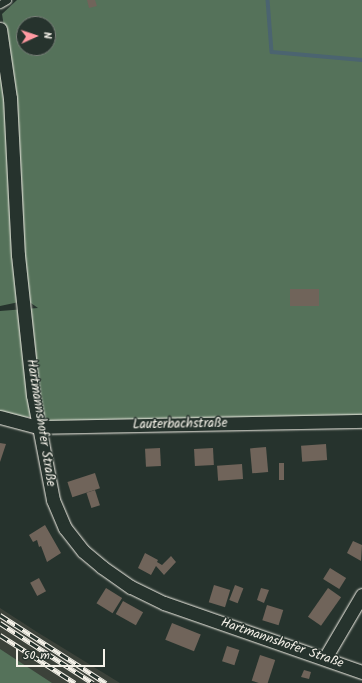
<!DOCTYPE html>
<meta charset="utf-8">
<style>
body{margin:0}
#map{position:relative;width:362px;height:683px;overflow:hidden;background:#26332d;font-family:Kalam,sans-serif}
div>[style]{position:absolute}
.built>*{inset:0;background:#3c423a}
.green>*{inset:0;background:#55725a}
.stream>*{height:3.5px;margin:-1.75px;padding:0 1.75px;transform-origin:1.75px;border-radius:1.75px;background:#4b6470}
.building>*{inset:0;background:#70645a;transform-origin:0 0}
.roads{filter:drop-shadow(0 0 1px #f4f1e8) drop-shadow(0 0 1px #f4f1e8)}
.service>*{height:7px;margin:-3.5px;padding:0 3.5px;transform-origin:3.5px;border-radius:3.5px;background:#26332d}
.minor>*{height:13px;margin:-6.5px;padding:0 6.5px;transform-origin:6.5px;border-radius:6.5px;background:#26332d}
.rail>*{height:4.5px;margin-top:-2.25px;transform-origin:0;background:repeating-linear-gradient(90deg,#26332d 0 9px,#f4f1e8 0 18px);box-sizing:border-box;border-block:1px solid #f4f1e8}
span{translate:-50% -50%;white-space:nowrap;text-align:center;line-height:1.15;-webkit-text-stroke:3px #26332d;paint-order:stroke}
.street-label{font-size:13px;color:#f4f1e8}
.north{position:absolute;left:16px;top:16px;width:40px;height:40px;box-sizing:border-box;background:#26332d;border:1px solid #787f78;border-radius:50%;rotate:87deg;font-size:11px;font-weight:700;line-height:16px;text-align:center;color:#f4f1e8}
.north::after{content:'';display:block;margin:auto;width:14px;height:18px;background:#ff9aa2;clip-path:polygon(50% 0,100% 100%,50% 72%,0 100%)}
.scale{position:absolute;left:16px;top:649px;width:89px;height:18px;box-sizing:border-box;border:2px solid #f4f1e8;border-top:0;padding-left:5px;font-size:12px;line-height:14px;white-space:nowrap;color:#f4f1e8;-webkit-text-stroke:3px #26332d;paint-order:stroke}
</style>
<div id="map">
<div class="built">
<div style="clip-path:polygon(0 608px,37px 632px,120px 683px,41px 683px,0 656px)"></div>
</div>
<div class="green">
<div style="clip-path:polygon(evenodd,17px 0,362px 0,362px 416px,48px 421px,41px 414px,23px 418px,0 411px,0 311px,38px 308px,28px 301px,22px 255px,15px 94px,2px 14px,17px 0,24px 24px,48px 24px,48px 48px,24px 48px,24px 24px)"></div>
<div style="clip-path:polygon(0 55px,8px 129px,19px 302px,0 306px)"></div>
<div style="clip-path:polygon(0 649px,52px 683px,0 683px)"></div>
</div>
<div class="stream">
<div style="left:268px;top:0;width:52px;rotate:85.6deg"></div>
<div style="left:272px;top:52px;width:90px;rotate:5.1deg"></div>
</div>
<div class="building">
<div style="clip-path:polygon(87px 0,95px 0,97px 6px,89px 8px)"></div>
<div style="left:319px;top:289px;width:17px;height:29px;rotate:90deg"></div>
<div style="clip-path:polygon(0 443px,6px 444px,0 462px)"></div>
<div style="left:326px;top:444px;width:16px;height:25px;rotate:86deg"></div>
<div style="left:266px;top:447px;width:25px;height:16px;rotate:85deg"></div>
<div style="left:160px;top:448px;width:18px;height:15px;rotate:87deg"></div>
<div style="left:213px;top:448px;width:17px;height:19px;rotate:87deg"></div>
<div style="left:279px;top:463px;width:5px;height:17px"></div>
<div style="left:242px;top:464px;width:15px;height:25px;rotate:86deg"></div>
<div style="left:95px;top:473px;width:16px;height:29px;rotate:72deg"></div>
<div style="left:95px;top:490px;width:16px;height:9px;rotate:72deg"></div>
<div style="clip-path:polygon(45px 525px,61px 553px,47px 562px,41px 546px,39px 547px,37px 540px,33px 542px,29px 535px)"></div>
<div style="clip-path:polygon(353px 541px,362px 545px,361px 561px,347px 553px)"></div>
<div style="clip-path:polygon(145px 553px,158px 560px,157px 562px,162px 565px,171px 556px,176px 562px,164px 575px,156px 566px,151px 575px,138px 568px)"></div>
<div style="left:330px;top:568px;width:19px;height:13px;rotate:32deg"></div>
<div style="left:39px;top:578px;width:15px;height:10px;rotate:62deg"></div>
<div style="left:214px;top:585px;width:17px;height:18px;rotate:17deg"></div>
<div style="left:235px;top:585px;width:9px;height:16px;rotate:21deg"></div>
<div style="left:106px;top:588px;width:19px;height:18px;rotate:32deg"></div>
<div style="clip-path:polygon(261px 588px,269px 590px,264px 603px,257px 600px)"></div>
<div style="left:328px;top:588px;width:16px;height:35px;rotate:35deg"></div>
<div style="left:123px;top:601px;width:23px;height:15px;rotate:29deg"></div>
<div style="left:267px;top:605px;width:17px;height:16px;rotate:17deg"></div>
<div style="left:172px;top:623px;width:31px;height:18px;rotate:22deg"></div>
<div style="left:227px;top:646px;width:13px;height:16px;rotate:18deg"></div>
<div style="left:260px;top:655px;width:16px;height:27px;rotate:18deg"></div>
<div style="clip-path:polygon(304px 670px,311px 672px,309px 679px,301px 677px)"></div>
</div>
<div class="roads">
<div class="service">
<div style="left:0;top:4px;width:8px;rotate:-30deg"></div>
</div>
<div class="minor">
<div style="left:0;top:29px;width:70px;rotate:81.8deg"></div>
<div style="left:10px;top:98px;width:157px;rotate:87.1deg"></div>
<div style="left:18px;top:255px;width:141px;rotate:83.9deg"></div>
<div style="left:33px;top:395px;width:107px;rotate:79.2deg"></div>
<div style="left:53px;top:500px;width:30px;rotate:67deg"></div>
<div style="left:65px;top:528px;width:29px;rotate:52deg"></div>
<div style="left:83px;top:551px;width:25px;rotate:40deg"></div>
<div style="left:102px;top:567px;width:35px;rotate:35deg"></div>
<div style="left:131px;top:587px;width:37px;rotate:26deg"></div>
<div style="left:164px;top:603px;width:210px;rotate:19.2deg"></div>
<div style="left:0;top:417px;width:39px;rotate:15deg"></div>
<div style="left:38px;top:427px;width:324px;rotate:-1.1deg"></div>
<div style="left:325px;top:658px;width:73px;rotate:-59.6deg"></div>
</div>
</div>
<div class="rail">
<div style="left:0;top:615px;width:126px;rotate:32.7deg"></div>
<div style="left:0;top:623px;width:111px;rotate:32.8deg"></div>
<div style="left:0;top:635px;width:89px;rotate:32.6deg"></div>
</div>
<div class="street-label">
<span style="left:40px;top:423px;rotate:81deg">Hartmannshofer Straße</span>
<span style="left:180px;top:425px;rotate:-1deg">Lauterbachstraße</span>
<span style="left:282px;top:644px;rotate:19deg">Hartmannshofer Straße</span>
</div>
<div class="north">N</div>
<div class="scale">50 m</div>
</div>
